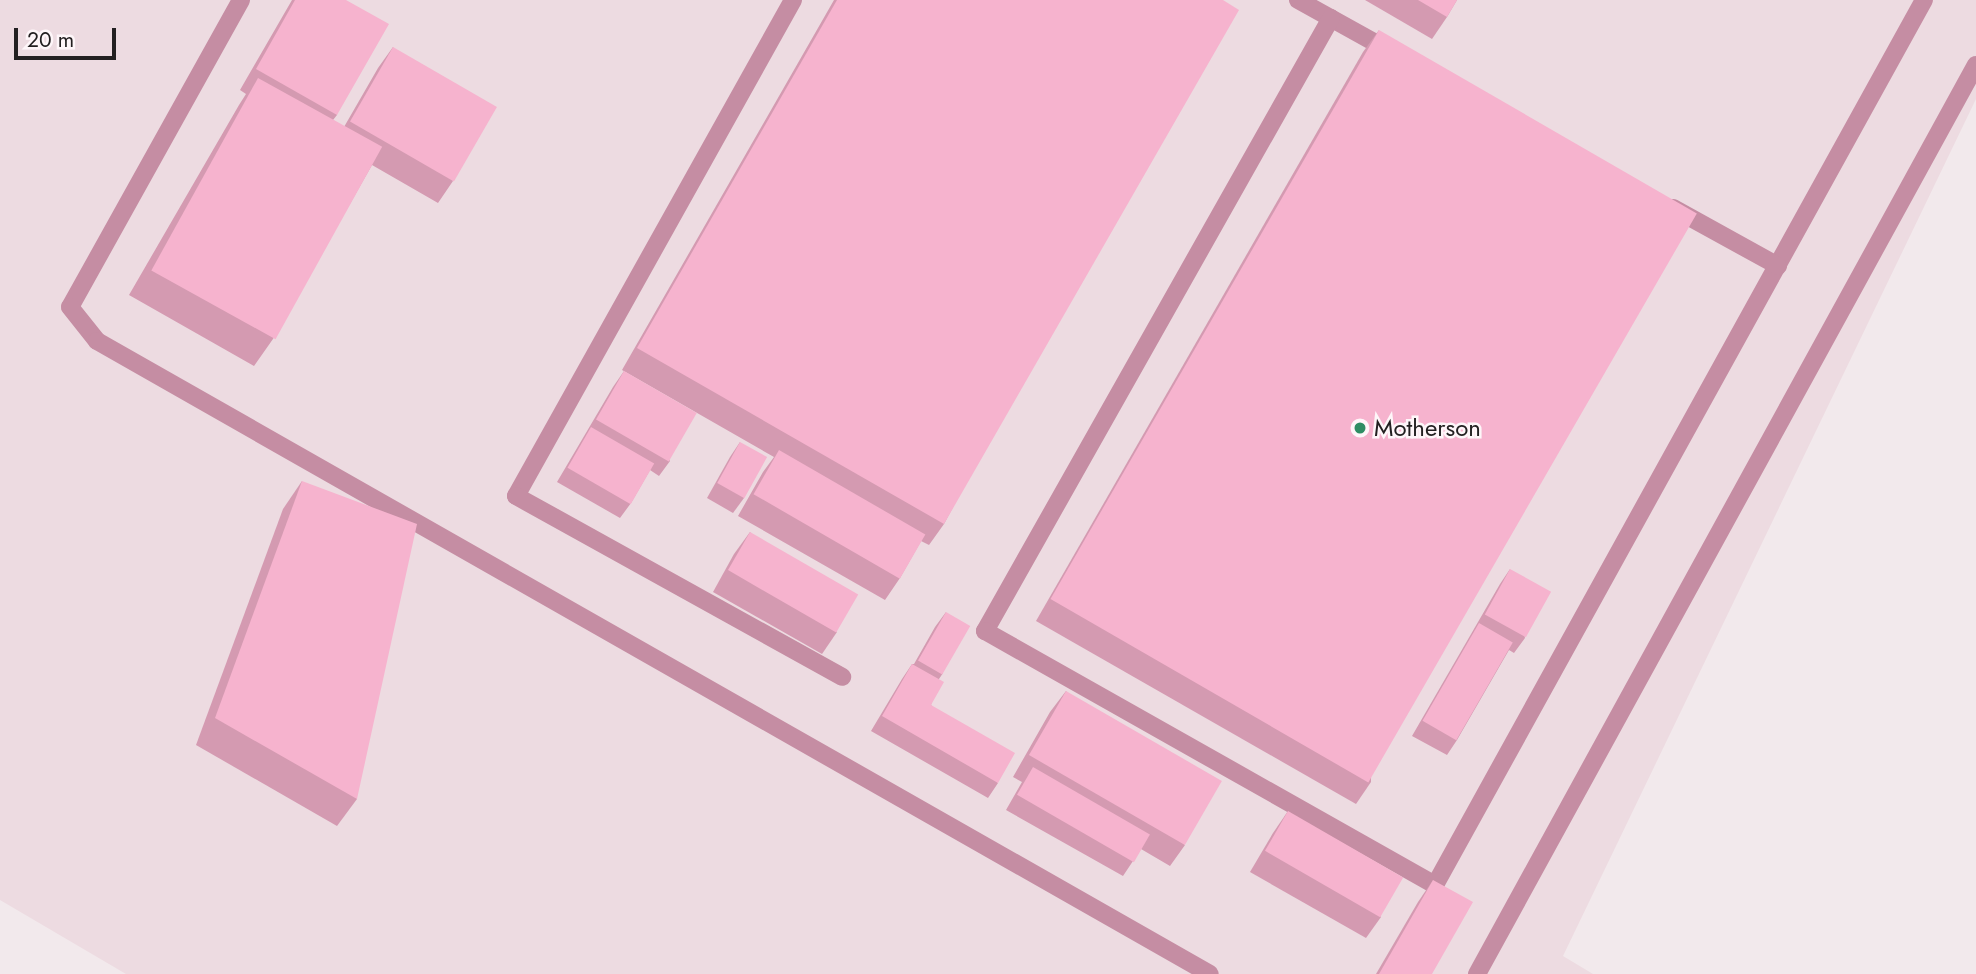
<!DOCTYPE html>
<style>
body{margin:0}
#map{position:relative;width:1976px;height:974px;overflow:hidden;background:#f2e9ec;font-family:Jost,sans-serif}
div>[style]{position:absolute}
.built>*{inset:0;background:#eddbe1}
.lane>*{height:18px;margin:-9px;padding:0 9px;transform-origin:9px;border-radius:9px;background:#c58da3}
.street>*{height:18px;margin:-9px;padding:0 9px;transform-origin:9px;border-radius:9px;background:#c58da3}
.wall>*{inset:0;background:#d49ab1}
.building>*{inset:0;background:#f6b3ce;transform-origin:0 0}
.dots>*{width:19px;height:19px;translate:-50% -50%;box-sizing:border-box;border:4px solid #fef6f9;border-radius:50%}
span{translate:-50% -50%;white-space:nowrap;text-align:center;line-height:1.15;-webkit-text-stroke:5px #fef6f9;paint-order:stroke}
.poi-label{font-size:24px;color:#232021}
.left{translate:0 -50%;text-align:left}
.scale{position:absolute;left:14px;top:28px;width:102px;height:32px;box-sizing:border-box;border:4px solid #232021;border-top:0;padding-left:9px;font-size:21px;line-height:24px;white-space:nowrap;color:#232021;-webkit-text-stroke:5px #fef6f9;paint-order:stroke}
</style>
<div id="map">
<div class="built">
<div style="clip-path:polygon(0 0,1976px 0,1976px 99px,1563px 956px,1593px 974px,126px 974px,0 900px)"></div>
</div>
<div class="lane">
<div style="left:241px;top:0;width:351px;rotate:119.1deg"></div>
<div style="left:70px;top:307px;width:43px;rotate:51.5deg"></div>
<div style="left:97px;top:341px;width:1280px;rotate:29.63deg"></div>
<div style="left:793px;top:0;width:568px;rotate:119.18deg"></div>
<div style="left:516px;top:496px;width:373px;rotate:29deg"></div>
<div style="left:1298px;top:0;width:107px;rotate:29deg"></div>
<div style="left:1331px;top:18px;width:704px;rotate:119.44deg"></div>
<div style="left:985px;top:631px;width:517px;rotate:29.44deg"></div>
<div style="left:1435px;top:885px;width:1011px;rotate:-61.08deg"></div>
<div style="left:1673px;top:208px;width:120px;rotate:28.9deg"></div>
</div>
<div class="street">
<div style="left:1477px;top:974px;width:1037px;rotate:-61.24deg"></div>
</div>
<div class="wall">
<div style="clip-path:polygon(292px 0,346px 0,337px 115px,333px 120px,344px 127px,378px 68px,393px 47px,453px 181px,438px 203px,372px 165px,273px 339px,254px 366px,129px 295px,239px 105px,246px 94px,240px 90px)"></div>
<div style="clip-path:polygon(834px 0,1223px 0,944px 524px,929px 545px,921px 541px,900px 578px,885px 600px,738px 516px,763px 472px,774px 457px,622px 370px)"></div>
<div style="clip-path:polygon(1365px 0,1457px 0,1447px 17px,1432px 39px)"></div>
<div style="clip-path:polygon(1379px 30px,1371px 782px,1356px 804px,1036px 621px,1363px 52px)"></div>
<div style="clip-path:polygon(624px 371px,670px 461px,659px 476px,650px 470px,631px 503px,620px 518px,557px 482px,613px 387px)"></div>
<div style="clip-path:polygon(740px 442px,744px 498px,733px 513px,707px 498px,730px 457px)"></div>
<div style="clip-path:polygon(302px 481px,357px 799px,337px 826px,196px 745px,283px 509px)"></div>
<div style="clip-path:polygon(750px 532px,837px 632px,822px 654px,713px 592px,734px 554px)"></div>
<div style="clip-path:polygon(1510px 569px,1525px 638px,1514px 653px,1509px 650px,1457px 740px,1447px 755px,1412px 736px,1500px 584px)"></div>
<div style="clip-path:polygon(946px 612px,943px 673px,939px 679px,931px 705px,998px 783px,988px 798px,871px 731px,902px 679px,912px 664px,914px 664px,935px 627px)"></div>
<div style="clip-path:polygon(1066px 691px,1185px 845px,1170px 866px,1141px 849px,1123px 876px,1006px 810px,1022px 782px,1013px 777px,1050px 712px)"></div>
<div style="clip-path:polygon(1288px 811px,1381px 917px,1366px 938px,1250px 872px,1273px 833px)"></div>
<div style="clip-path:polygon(1433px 880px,1432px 974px,1376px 974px,1418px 902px)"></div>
</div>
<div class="building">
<div style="clip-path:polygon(295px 0,346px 0,389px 24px,337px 115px,256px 69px)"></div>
<div style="clip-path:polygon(837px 0,1223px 0,1239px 10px,944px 524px,637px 348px)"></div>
<div style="clip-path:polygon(1418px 0,1457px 0,1447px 17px)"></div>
<div style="left:1379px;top:30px;width:367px;height:657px;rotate:30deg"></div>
<div style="left:393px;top:47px;width:120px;height:86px;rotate:30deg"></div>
<div style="left:258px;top:78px;width:142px;height:220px;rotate:29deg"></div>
<div style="left:624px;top:371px;width:84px;height:56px;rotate:30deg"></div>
<div style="left:591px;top:427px;width:73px;height:47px;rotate:30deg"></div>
<div style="left:740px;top:442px;width:31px;height:47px;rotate:29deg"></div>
<div style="left:779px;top:450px;width:169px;height:51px;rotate:30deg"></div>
<div style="clip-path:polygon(302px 481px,417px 524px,357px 799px,215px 718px)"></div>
<div style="left:750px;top:532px;width:125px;height:44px;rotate:30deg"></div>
<div style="left:1510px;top:569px;width:47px;height:52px;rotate:29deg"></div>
<div style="left:946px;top:612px;width:28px;height:56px;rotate:30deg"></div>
<div style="left:1479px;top:623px;width:39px;height:113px;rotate:30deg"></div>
<div style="clip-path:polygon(912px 664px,944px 682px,931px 705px,1015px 753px,998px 783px,882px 716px)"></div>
<div style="left:1066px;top:691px;width:180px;height:74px;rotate:30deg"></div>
<div style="left:1033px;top:767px;width:135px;height:32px;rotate:30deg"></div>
<div style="left:1288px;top:811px;width:133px;height:46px;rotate:30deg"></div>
<div style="clip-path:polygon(1433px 880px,1473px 902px,1432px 974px,1379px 974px)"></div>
</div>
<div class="dots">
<div style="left:1360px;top:428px;background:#2f8d64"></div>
</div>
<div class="poi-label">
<span class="left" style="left:1374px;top:428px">Motherson</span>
</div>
<div class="scale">20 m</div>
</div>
